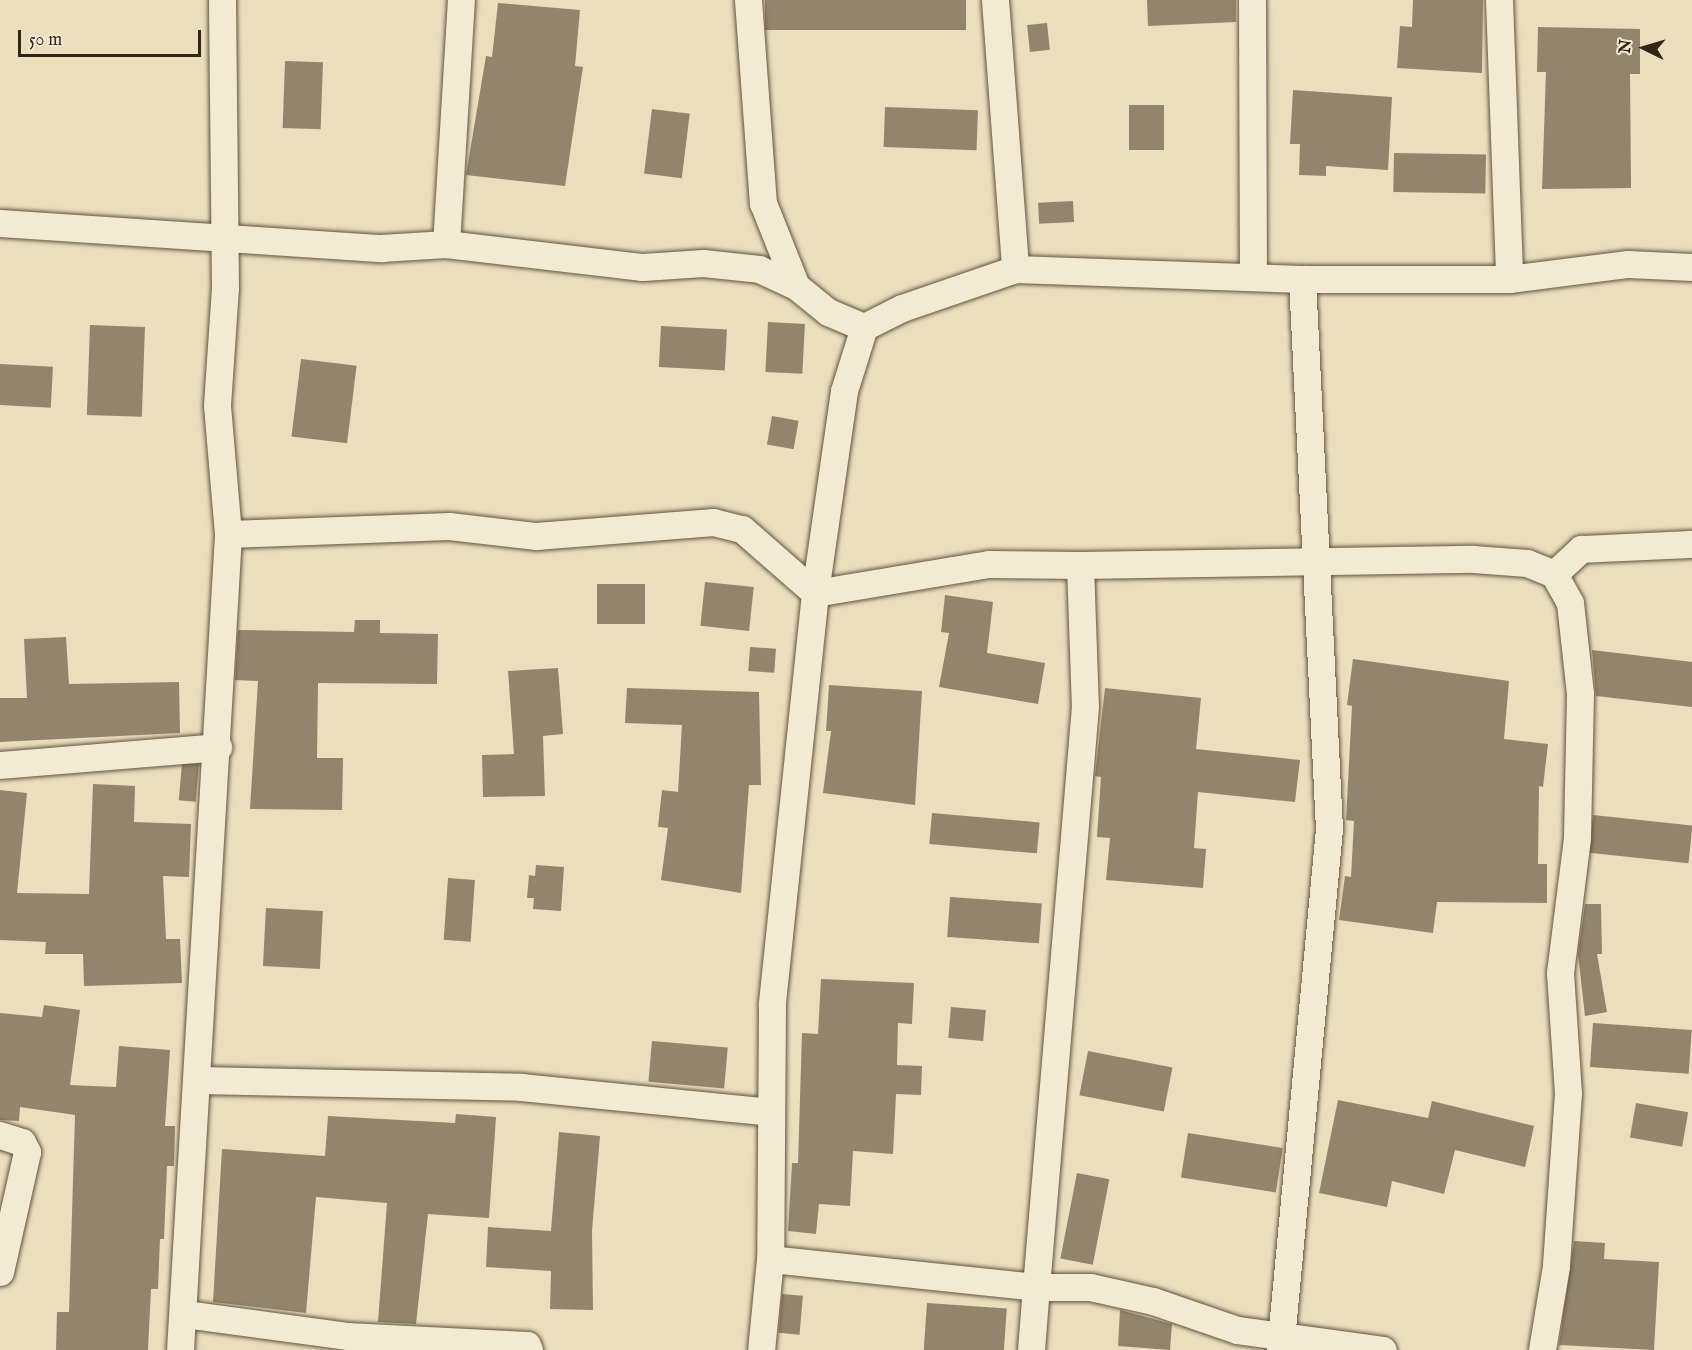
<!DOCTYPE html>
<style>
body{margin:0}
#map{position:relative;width:1692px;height:1350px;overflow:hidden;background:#ebdebc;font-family:"IM FELL English",serif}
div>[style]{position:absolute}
.building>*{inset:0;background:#93856b;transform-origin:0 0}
.roads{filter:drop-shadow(0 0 2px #61533e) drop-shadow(0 0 2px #61533e)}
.minor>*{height:27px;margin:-13.5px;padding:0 13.5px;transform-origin:13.5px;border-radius:13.5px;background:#f2ead3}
span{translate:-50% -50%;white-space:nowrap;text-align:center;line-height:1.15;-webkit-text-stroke:4.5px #f2ead3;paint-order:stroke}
.north{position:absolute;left:1614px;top:18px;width:60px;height:60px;-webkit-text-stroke:4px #f2ead3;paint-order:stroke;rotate:275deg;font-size:16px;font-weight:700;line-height:24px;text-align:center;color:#332514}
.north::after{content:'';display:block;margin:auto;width:21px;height:27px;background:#332514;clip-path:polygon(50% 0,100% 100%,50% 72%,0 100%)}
.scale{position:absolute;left:18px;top:30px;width:183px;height:27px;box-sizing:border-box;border:3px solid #332514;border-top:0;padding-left:8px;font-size:18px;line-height:21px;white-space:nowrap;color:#332514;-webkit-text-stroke:4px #f2ead3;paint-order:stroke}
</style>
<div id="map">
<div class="building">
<div style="left:765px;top:0;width:201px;height:30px"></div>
<div style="clip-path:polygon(1147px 0,1236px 0,1236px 22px,1148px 26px)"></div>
<div style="clip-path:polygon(1413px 0,1483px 0,1482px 73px,1397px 68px,1400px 26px,1412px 27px)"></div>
<div style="clip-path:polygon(498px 3px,580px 10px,575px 66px,583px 67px,565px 186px,466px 175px,486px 56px,492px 57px)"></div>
<div style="left:1047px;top:23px;width:27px;height:20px;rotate:84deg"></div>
<div style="clip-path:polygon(1538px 27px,1640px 29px,1640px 74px,1630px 74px,1631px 188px,1542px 189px,1546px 72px,1537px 72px)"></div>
<div style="left:285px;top:61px;width:38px;height:67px;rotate:2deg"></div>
<div style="clip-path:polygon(1293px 90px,1392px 97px,1388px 170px,1326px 166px,1326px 176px,1299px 175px,1300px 144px,1290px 144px)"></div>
<div style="left:1129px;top:105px;width:35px;height:45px"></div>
<div style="left:885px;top:107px;width:93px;height:40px;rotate:2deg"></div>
<div style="left:652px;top:109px;width:38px;height:65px;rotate:7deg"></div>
<div style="left:1394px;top:153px;width:92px;height:39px;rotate:1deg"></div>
<div style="left:1073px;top:201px;width:21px;height:35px;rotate:87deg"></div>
<div style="left:768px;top:322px;width:37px;height:50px;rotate:3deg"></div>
<div style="left:90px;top:325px;width:55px;height:90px;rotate:2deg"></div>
<div style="left:661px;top:326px;width:66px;height:41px;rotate:3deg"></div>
<div style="left:301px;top:359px;width:56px;height:78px;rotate:7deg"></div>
<div style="left:0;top:364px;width:53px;height:41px;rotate:3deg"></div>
<div style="left:772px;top:416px;width:27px;height:29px;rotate:10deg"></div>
<div style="left:705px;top:582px;width:49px;height:44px;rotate:6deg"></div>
<div style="left:597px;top:584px;width:48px;height:40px"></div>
<div style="clip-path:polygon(945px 595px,993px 602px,987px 653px,1045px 663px,1038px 704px,939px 687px,949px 633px,941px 632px)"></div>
<div style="clip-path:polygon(355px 620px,380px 620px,380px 633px,438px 634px,437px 684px,318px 683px,317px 758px,343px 758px,342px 810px,250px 809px,258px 681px,235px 680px,238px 630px,354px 632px)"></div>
<div style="clip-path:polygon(66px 637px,69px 684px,179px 682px,180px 733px,0 742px,0 698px,27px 698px,24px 639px)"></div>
<div style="left:750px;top:647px;width:26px;height:24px;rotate:4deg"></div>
<div style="clip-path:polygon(1592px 650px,1692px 662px,1692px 707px,1596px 696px)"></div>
<div style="clip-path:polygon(1353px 659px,1509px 681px,1504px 739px,1548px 744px,1543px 787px,1539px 786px,1538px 864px,1547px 864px,1547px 903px,1437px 902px,1433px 933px,1339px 920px,1345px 876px,1351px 877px,1354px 821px,1346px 820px,1352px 706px,1347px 705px)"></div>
<div style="clip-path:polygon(558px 668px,563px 734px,543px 736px,545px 796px,483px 797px,482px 755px,514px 754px,508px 671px)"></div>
<div style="clip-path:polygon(829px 685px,922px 691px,915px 805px,823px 793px,831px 731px,826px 731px)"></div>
<div style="clip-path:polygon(627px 688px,759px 692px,761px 785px,749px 785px,741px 893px,661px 880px,668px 828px,658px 827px,662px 790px,678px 792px,682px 725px,625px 723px)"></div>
<div style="clip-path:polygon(1105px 688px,1201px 698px,1196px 749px,1300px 760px,1295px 802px,1198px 792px,1194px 848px,1206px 849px,1203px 888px,1106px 880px,1110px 838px,1097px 837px,1101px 777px,1095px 776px)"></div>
<div style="left:199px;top:764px;width:38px;height:17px;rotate:95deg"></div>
<div style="clip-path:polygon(93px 784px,135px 786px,134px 822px,191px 824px,189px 877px,163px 876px,166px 939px,180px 939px,182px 983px,84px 986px,83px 954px,45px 954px,46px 942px,0 940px,0 790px,27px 793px,17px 893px,89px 894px)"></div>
<div style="left:932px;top:813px;width:108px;height:31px;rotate:5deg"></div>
<div style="left:1593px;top:815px;width:100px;height:38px;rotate:6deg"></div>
<div style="clip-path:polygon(536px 865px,564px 867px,561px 911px,533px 909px,534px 898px,527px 898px,529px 875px,535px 876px)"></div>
<div style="left:448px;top:878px;width:27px;height:62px;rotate:4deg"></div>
<div style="left:950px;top:897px;width:92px;height:40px;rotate:4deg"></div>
<div style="clip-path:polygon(1585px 904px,1601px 904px,1602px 954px,1597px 954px,1607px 1012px,1585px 1016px,1578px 954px)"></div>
<div style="left:266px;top:908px;width:57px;height:58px;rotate:3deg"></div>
<div style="clip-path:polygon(821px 979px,914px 983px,912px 1024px,898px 1023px,897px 1065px,922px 1066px,921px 1095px,896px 1094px,893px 1154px,853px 1151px,850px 1206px,819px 1204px,816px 1234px,788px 1231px,792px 1163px,798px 1163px,802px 1033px,818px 1034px)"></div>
<div style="clip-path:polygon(44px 1005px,80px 1010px,70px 1085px,116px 1087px,119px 1046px,170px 1050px,165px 1126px,175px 1126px,174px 1166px,167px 1166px,164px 1239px,160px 1239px,158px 1289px,151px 1289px,148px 1350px,56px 1350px,57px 1312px,69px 1312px,75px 1115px,20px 1107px,19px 1121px,0 1120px,0 1013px,42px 1017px)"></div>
<div style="left:951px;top:1007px;width:35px;height:31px;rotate:5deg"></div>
<div style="left:1593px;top:1023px;width:99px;height:44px;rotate:4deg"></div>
<div style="left:652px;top:1041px;width:76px;height:41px;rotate:5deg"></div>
<div style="left:1088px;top:1051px;width:86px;height:45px;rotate:11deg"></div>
<div style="clip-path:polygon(1338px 1100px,1428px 1118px,1432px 1101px,1534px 1126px,1525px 1167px,1455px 1150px,1444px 1194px,1392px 1181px,1387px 1207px,1319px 1193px)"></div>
<div style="left:1636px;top:1103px;width:53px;height:35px;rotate:10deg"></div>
<div style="clip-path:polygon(456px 1114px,496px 1117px,489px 1218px,428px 1214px,416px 1324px,378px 1322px,387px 1203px,316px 1197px,306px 1313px,213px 1302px,222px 1149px,325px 1156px,328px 1116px,455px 1123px)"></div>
<div style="clip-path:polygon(559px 1132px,600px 1136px,592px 1231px,593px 1310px,550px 1309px,551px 1271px,486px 1267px,488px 1227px,551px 1231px)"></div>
<div style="left:1188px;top:1133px;width:96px;height:45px;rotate:9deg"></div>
<div style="left:1077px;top:1173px;width:33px;height:87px;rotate:11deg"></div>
<div style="clip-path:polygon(1574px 1241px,1605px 1243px,1604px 1259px,1659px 1262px,1654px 1350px,1559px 1345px)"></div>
<div style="left:782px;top:1294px;width:21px;height:39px;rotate:5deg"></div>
<div style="left:927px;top:1303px;width:80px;height:47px;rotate:4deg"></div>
<div style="clip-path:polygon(1120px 1310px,1172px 1324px,1170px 1350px,1118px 1346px)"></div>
</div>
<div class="roads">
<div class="minor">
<div style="left:748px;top:0;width:204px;rotate:85.8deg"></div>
<div style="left:763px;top:203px;width:89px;rotate:68.3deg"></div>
<div style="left:995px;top:0;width:270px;rotate:85.7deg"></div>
<div style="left:1252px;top:0;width:275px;rotate:89.8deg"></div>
<div style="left:1499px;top:0;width:279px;rotate:87.9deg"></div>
<div style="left:0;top:223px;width:382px;rotate:3.8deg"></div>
<div style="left:381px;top:248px;width:65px;rotate:-3.5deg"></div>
<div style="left:446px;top:244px;width:198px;rotate:6.7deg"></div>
<div style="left:643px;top:267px;width:60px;rotate:-3.8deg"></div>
<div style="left:703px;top:263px;width:56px;rotate:6.1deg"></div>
<div style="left:759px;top:269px;width:41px;rotate:24.7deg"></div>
<div style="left:796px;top:286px;width:41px;rotate:39.1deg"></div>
<div style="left:828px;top:312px;width:39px;rotate:23deg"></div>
<div style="left:864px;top:327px;width:67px;rotate:107.4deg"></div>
<div style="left:844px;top:391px;width:204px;rotate:98.2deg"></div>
<div style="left:815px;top:593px;width:413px;rotate:96deg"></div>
<div style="left:772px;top:1004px;width:255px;rotate:90.4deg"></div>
<div style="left:770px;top:1259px;width:91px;rotate:95.6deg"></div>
<div style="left:446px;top:244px;width:244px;rotate:-86.5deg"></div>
<div style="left:864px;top:327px;width:42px;rotate:-26.6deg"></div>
<div style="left:902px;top:308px;width:120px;rotate:-19deg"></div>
<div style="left:1015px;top:269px;width:287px;rotate:2deg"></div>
<div style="left:1302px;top:279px;width:207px"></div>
<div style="left:1509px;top:279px;width:120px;rotate:-7.2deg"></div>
<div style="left:1628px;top:264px;width:64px;rotate:2.7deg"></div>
<div style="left:228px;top:534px;width:221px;rotate:-2.1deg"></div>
<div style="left:449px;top:526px;width:88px;rotate:6.6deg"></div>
<div style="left:536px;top:536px;width:178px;rotate:-4.5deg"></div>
<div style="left:713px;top:522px;width:30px;rotate:14deg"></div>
<div style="left:742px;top:529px;width:97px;rotate:41.2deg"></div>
<div style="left:815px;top:593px;width:176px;rotate:-9.5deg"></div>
<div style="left:989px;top:564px;width:91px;rotate:0.6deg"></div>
<div style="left:1080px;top:565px;width:141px;rotate:88deg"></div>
<div style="left:1085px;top:706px;width:583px;rotate:94.82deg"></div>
<div style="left:1036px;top:1287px;width:267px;rotate:-174deg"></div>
<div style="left:1080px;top:565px;width:393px;rotate:-0.9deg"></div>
<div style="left:1473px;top:559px;width:54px;rotate:4.2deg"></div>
<div style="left:1527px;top:563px;width:29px;rotate:22deg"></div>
<div style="left:1554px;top:574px;width:33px;rotate:61deg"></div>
<div style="left:1570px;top:603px;width:91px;rotate:83.7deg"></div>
<div style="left:1580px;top:693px;width:145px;rotate:91.2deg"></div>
<div style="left:1577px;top:838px;width:136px;rotate:97.2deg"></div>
<div style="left:1560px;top:973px;width:120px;rotate:86.2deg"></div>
<div style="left:1568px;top:1093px;width:173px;rotate:94deg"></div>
<div style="left:1556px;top:1266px;width:85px;rotate:99.5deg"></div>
<div style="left:1554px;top:574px;width:37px;rotate:-43deg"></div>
<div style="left:1581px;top:549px;width:111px;rotate:-2.6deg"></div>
<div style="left:0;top:765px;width:219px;rotate:-4.7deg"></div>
<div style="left:199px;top:1080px;width:322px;rotate:1.2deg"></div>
<div style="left:521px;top:1087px;width:251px;rotate:5.7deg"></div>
<div style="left:0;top:1135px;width:23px;rotate:18deg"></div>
<div style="left:22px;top:1142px;width:11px;rotate:63deg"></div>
<div style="left:27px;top:1152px;width:123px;rotate:102.7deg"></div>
<div style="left:185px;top:1314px;width:163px;rotate:7.7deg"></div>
<div style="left:347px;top:1336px;width:180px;rotate:2.9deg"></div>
<div style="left:527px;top:1345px;width:5px;rotate:68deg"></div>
<div style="left:180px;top:1350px;width:817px;rotate:-86.63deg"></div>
<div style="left:228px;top:534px;width:129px;rotate:-94.9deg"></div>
<div style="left:217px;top:405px;width:118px;rotate:-86.1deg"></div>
<div style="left:225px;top:287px;width:287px;rotate:-90.6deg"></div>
<div style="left:1031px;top:1350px;width:63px;rotate:-85.5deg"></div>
<div style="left:1036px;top:1287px;width:54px"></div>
<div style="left:1090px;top:1287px;width:65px;rotate:12.5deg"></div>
<div style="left:1153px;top:1301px;width:89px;rotate:19deg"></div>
<div style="left:1237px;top:1330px;width:147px;rotate:7.8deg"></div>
<div style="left:1280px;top:1350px;width:523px;rotate:-84.63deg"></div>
<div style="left:1329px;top:829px;width:551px;rotate:-92.81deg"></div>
</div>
</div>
<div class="north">N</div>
<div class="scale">50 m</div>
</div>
